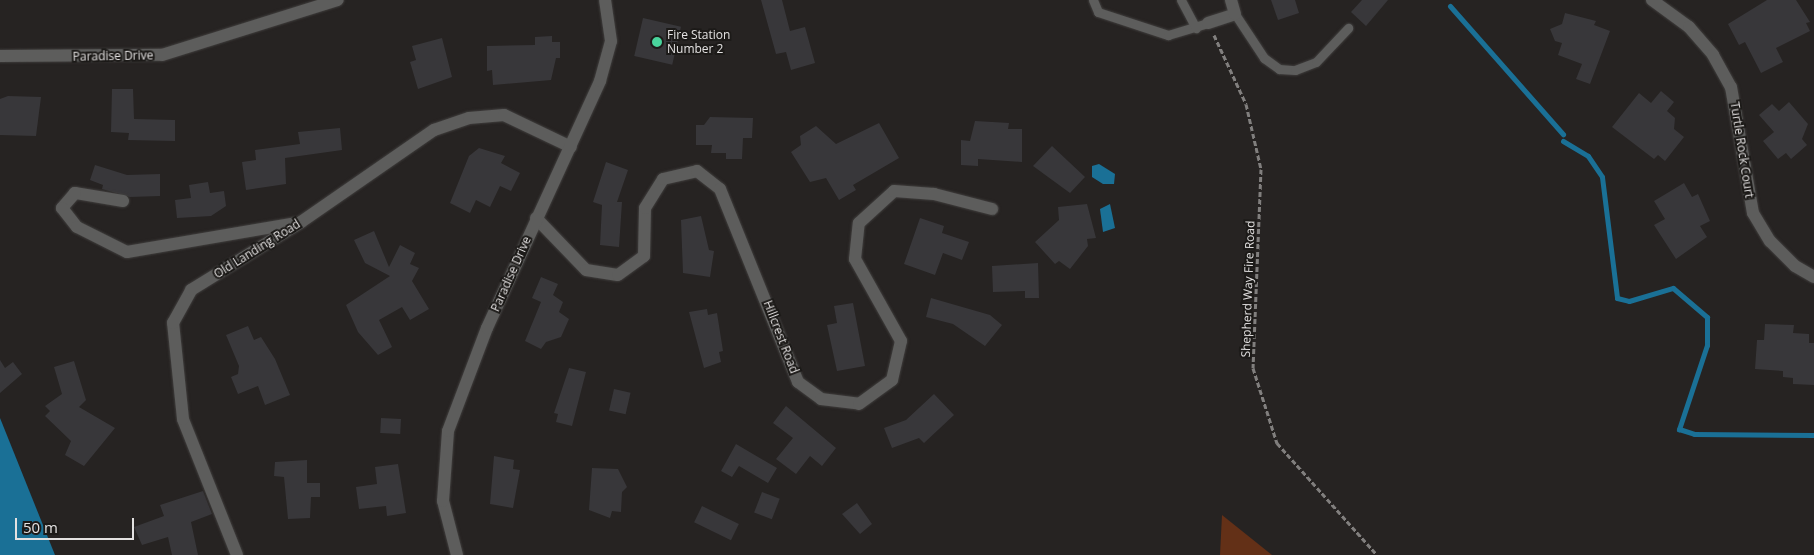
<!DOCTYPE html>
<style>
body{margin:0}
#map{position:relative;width:1814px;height:555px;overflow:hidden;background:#262322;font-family:"Open Sans",sans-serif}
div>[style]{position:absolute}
.green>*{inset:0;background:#633017}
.water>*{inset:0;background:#1a7096}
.stream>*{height:5px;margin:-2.5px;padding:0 2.5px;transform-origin:2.5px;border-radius:2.5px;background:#1a7096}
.building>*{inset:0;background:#38373a;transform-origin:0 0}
.path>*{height:3px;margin-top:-1.5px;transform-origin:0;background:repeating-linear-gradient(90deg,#817f7e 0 5px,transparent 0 7.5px)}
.roads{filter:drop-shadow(0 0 1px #403e3d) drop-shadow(0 0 1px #403e3d)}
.service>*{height:9px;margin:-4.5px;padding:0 4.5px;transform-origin:4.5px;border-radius:4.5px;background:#5d5d5c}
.minor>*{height:12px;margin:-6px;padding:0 6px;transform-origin:6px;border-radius:6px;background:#5d5d5c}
.tertiary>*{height:12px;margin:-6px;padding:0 6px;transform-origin:6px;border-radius:6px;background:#5d5d5c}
.dots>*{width:14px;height:14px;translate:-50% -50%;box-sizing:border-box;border:2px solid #1c1a18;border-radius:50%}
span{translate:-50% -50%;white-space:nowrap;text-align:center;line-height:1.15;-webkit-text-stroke:4px #1c1a18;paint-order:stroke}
.poi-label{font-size:12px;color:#e3e1e1}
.left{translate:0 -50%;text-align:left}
.street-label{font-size:12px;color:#e3e1e1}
.scale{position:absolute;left:15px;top:518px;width:119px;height:22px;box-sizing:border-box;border:2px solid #e3e1e1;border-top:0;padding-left:6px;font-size:15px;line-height:18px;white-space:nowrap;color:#e3e1e1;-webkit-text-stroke:4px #1c1a18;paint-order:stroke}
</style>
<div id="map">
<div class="green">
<div style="clip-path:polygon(1222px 515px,1272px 555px,1220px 555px)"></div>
</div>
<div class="water">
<div style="clip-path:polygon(1099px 164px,1115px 174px,1114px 184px,1103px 184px,1092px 177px,1092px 166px)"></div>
<div style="clip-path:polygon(1110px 204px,1115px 228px,1103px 232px,1100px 209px)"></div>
<div style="clip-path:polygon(0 418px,55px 555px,0 555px)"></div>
</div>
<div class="stream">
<div style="left:1450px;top:6px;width:171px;rotate:48.6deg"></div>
<div style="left:1563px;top:141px;width:29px;rotate:31deg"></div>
<div style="left:1588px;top:156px;width:25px;rotate:56deg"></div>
<div style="left:1602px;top:177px;width:122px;rotate:82.9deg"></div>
<div style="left:1617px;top:298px;width:12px;rotate:14deg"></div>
<div style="left:1629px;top:301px;width:46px;rotate:-16.5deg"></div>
<div style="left:1673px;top:288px;width:45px;rotate:40.5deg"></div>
<div style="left:1707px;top:317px;width:28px;rotate:90deg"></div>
<div style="left:1707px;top:345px;width:89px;rotate:108.4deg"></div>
<div style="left:1679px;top:429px;width:16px;rotate:18deg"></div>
<div style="left:1694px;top:434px;width:120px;rotate:0.5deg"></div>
</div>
<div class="building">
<div style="clip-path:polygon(761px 0,782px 0,790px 31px,805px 27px,815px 63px,791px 70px,786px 52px,776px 54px)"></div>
<div style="clip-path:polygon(1271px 0,1295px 0,1299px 13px,1278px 20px)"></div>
<div style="clip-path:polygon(1362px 0,1388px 0,1366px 26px,1351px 12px)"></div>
<div style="clip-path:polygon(1767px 0,1796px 0,1810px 22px,1806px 23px,1810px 31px,1776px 48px,1783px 62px,1761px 73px,1745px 42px,1739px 45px,1728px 24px)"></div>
<div style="clip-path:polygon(1565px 13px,1596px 21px,1594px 25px,1610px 31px,1590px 84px,1576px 79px,1582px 64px,1558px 55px,1562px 43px,1555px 41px,1550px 29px,1562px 24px)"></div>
<div style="left:643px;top:18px;width:39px;height:39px;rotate:13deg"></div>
<div style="clip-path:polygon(552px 36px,552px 42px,560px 42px,560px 58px,556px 58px,551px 80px,493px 85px,492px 70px,487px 71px,487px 46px,535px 45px,535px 37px)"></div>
<div style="clip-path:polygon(442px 38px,452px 77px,418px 89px,410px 62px,416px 60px,412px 46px)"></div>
<div style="clip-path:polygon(112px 89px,133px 89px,134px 119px,175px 120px,175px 141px,128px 140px,129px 133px,111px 132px)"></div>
<div style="clip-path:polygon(1661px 91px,1674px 102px,1667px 111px,1675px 118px,1674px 129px,1684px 137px,1665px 161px,1658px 155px,1654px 159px,1612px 127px,1639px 93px,1651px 103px)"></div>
<div style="clip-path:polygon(8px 96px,41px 97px,36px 136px,0 135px,0 99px)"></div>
<div style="clip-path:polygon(1789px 102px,1808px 124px,1802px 139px,1807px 145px,1791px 159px,1786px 153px,1778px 159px,1763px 141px,1774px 132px,1759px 115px,1772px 104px,1779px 111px)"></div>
<div style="clip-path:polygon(710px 117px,753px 118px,752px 138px,743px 138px,742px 159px,726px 159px,726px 153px,711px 153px,712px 145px,696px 145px,696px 125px,704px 125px)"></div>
<div style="clip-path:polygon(975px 121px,1009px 123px,1008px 129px,1022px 129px,1022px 162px,978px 159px,978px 166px,961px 165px,961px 140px,970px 141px)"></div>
<div style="clip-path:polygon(879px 123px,899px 158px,853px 185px,856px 190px,839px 200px,826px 178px,810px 182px,791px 152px,801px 145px,800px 136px,816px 126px,836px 144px)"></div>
<div style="clip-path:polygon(340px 128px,342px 150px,285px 158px,286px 184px,246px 190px,242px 162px,256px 160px,255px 150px,300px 144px,298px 132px)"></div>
<div style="clip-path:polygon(1052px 146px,1085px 177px,1070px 193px,1033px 166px)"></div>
<div style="clip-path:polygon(479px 148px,505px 156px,501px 163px,520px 173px,511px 191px,500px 186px,490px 207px,476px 200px,470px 213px,450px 203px,469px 156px)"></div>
<div style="clip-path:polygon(606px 162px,628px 170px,617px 202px,622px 202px,619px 247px,600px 245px,602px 205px,593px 202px)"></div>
<div style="clip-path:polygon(95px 165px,127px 175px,160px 174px,160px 196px,130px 197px,102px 189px,103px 185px,90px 180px)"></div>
<div style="clip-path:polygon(208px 182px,210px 193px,224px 191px,226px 206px,211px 216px,177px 218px,175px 200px,191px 198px,189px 185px)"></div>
<div style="clip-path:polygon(1684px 183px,1692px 197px,1698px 194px,1710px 221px,1700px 226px,1707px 237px,1676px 259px,1654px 225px,1665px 219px,1654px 201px)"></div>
<div style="clip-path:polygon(1087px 204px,1096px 238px,1087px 239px,1088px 246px,1070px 269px,1059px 261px,1055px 264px,1035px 242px,1059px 220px,1058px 207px)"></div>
<div style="clip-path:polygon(701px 216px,709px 250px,714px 251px,710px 277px,683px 273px,681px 220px)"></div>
<div style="clip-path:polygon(920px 218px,944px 226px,942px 233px,969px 242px,962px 260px,943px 253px,935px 275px,904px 264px)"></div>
<div style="clip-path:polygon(374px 231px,389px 267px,400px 245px,415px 253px,410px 264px,419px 268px,412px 281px,429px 309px,410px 320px,402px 307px,379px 320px,392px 347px,378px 355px,358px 332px,346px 305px,390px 276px,365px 263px,354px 240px)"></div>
<div style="clip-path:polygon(1038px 263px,1039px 298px,1025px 298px,1025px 291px,993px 292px,992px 266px)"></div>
<div style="clip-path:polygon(541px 277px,558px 284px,553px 295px,563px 302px,559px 312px,569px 319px,561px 337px,546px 342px,541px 349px,525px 341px,541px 302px,532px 298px)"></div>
<div style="clip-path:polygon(931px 298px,990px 315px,1002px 325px,985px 346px,953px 324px,926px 317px)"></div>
<div style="clip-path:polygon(853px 303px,865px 366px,837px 371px,827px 325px,837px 323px,834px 306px)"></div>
<div style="clip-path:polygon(707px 309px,708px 315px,717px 313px,723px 351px,719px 352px,721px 362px,704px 368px,689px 312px)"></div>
<div style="clip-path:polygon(1765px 324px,1794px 325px,1793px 333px,1809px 334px,1809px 343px,1814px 343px,1814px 385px,1793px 384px,1793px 378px,1783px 377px,1783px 371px,1755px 369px,1757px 340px,1764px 340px)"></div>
<div style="clip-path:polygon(248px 326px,254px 340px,261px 337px,275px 359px,290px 395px,265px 405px,258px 386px,238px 394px,231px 377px,238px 374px,239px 366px,226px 335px)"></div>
<div style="clip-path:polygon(0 360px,5px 368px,13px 362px,22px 374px,0 393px)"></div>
<div style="clip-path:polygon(74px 361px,86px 400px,79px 407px,115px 428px,84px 466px,65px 455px,71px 441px,45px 416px,50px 411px,45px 406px,62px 394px,54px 367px)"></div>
<div style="clip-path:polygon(569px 368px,586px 372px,572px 426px,556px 422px,558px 414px,554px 413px)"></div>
<div style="left:614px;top:389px;width:17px;height:22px;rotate:13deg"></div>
<div style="clip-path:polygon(934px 394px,954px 415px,924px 443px,919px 438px,892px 448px,884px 428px,906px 420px)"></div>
<div style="clip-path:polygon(786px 406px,836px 448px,822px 466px,810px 456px,796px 474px,776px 459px,793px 438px,773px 423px)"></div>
<div style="left:381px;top:418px;width:20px;height:15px;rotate:3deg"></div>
<div style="clip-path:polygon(736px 444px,777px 468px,768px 483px,739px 466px,732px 477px,721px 471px)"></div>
<div style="clip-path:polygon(494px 456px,514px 460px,513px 469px,520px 470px,513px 508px,490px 504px)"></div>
<div style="clip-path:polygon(307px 460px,307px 483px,320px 483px,320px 497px,311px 497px,310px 518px,288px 519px,284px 477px,274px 476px,275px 462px)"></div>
<div style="clip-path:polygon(398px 464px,406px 513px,387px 516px,386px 506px,359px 509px,356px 487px,377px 484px,375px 467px)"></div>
<div style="clip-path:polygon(592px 468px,618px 469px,627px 487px,622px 492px,621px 512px,612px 511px,610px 518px,589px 510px)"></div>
<div style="clip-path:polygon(203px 491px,212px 514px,191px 522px,198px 555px,172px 555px,168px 537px,142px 545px,134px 527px,164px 516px,160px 505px)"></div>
<div style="left:762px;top:492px;width:19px;height:22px;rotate:21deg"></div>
<div style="clip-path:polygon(857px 503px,872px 524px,860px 534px,842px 514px)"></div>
<div style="left:702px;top:506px;width:41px;height:18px;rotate:26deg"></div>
</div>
<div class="path">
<div style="left:1214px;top:35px;width:76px;rotate:65.1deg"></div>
<div style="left:1246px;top:104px;width:67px;rotate:77deg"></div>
<div style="left:1261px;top:169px;width:199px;rotate:92.3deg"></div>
<div style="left:1253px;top:368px;width:79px;rotate:72.3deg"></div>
<div style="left:1277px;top:443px;width:150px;rotate:48.2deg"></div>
</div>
<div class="roads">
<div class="service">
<div style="left:1093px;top:0;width:13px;rotate:67deg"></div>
<div style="left:1098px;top:12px;width:74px;rotate:18.2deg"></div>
<div style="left:1168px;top:35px;width:42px;rotate:-16.7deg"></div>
<div style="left:1181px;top:0;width:32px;rotate:62deg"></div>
<div style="left:1235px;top:14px;width:53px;rotate:56.6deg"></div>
<div style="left:1264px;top:58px;width:19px;rotate:36deg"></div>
<div style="left:1279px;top:69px;width:16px;rotate:4deg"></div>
<div style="left:1295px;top:70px;width:22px;rotate:-21deg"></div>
<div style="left:1316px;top:62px;width:47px;rotate:-46.7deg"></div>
</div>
<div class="minor">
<div style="left:1652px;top:0;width:46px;rotate:36.1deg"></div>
<div style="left:1689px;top:27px;width:37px;rotate:49deg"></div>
<div style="left:1713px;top:55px;width:37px;rotate:61deg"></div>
<div style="left:1731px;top:87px;width:128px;rotate:80.1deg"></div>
<div style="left:1753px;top:213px;width:33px;rotate:59deg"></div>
<div style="left:1770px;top:241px;width:35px;rotate:45deg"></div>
<div style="left:1795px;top:266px;width:22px;rotate:30deg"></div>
<div style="left:1208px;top:23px;width:28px;rotate:-18deg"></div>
<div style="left:1235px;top:14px;width:15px;rotate:-106deg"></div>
<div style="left:123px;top:201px;width:49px;rotate:-170.5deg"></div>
<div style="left:75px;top:193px;width:20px;rotate:131deg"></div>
<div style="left:62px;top:208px;width:24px;rotate:52deg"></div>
<div style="left:77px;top:227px;width:56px;rotate:26.6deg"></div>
<div style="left:127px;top:252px;width:171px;rotate:-9.7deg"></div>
<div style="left:536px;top:218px;width:72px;rotate:46.1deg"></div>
<div style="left:586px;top:270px;width:32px;rotate:9deg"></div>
<div style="left:618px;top:275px;width:32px;rotate:-36deg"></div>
<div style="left:644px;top:256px;width:48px;rotate:-88.8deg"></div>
<div style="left:645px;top:208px;width:34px;rotate:-58deg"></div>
<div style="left:663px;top:179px;width:35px;rotate:-13deg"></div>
<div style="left:697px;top:171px;width:29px;rotate:38deg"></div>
<div style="left:720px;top:189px;width:208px;rotate:68deg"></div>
<div style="left:798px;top:382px;width:29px;rotate:36deg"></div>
<div style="left:821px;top:399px;width:38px;rotate:7deg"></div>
<div style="left:859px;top:404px;width:41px;rotate:-36deg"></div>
<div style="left:892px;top:380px;width:40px;rotate:-77deg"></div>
<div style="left:901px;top:341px;width:94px;rotate:-119.3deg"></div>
<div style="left:855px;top:259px;width:36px;rotate:-84deg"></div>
<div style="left:859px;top:223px;width:47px;rotate:-42.4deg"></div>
<div style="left:894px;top:191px;width:40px;rotate:4.3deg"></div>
<div style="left:934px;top:194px;width:60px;rotate:14.5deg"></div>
<div style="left:237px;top:555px;width:146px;rotate:-111.7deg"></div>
<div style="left:183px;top:419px;width:97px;rotate:-95.9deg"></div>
<div style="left:173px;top:323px;width:38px;rotate:-61deg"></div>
<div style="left:191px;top:290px;width:129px;rotate:-31.7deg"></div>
<div style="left:301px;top:222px;width:162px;rotate:-34.7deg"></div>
<div style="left:434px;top:130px;width:37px;rotate:-19deg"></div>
<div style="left:469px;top:118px;width:35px;rotate:-5deg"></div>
<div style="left:504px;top:115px;width:74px;rotate:25.5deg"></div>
</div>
<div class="tertiary">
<div style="left:0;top:56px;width:162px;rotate:-0.4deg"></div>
<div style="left:162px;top:55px;width:184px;rotate:-17.4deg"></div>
<div style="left:457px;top:555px;width:56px;rotate:-104.5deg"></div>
<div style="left:443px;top:501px;width:70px;rotate:-85.9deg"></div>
<div style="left:448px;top:431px;width:110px;rotate:-69.3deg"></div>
<div style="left:487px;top:328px;width:272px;rotate:-65.4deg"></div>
<div style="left:600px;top:81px;width:41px;rotate:-74.6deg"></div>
<div style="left:611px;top:41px;width:41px;rotate:-98.3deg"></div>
</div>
</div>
<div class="dots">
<div style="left:657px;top:42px;background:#49d49c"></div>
</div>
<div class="poi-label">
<span class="left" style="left:667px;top:42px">Fire Station<br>Number 2</span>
</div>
<div class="street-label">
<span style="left:113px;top:56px;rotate:-1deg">Paradise Drive</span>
<span style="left:1742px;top:150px;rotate:81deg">Turtle Rock Court</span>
<span style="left:257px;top:249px;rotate:-32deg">Old Landing Road</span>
<span style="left:511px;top:274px;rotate:-66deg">Paradise Drive</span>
<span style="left:1248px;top:289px;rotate:-88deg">Shepherd Way Fire Road</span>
<span style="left:781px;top:337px;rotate:69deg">Hillcrest Road</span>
</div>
<div class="scale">50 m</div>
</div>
